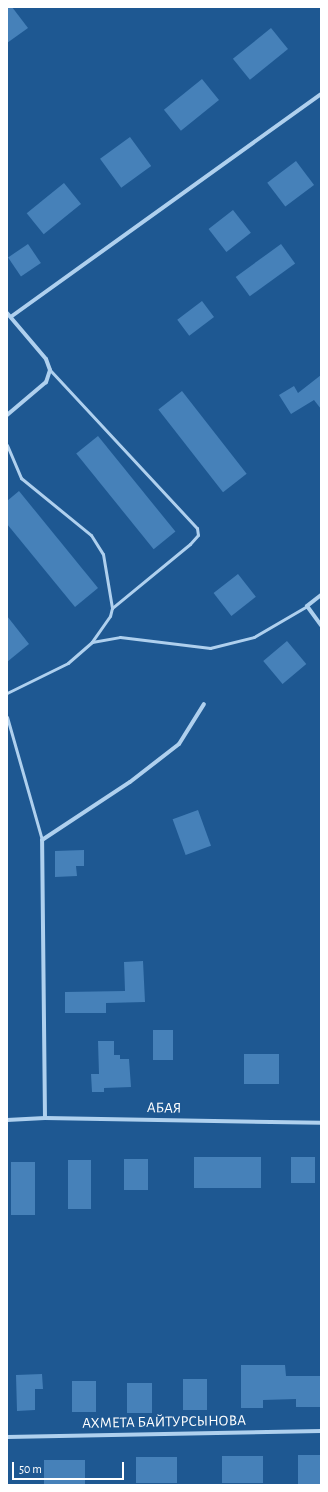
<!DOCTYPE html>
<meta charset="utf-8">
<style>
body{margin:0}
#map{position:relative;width:328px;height:1492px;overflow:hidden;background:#1e5892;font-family:"Alegreya Sans",sans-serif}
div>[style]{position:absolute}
.building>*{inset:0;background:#4681b9;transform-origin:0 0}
.lane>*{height:3px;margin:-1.5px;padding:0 1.5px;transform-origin:1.5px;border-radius:1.5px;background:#afd0ee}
.street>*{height:4px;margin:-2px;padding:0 2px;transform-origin:2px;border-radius:2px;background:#afd0ee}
span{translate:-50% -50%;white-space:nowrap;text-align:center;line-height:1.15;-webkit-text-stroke:3.5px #1e5892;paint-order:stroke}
.street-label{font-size:15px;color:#fff}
.frame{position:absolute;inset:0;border:8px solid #fff;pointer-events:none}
.scale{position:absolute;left:12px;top:1462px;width:112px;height:18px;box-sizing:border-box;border:2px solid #fff;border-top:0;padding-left:5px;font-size:12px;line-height:14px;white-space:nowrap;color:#fff;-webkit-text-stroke:3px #1e5892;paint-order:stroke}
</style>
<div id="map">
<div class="building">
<div style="clip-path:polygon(7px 7px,12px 7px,28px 28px,7px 43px)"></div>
<div style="left:271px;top:28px;width:27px;height:49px;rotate:51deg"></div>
<div style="left:202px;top:79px;width:27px;height:49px;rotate:51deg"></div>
<div style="left:130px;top:137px;width:36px;height:37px;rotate:54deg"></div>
<div style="left:296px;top:161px;width:30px;height:36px;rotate:53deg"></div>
<div style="left:64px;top:183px;width:27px;height:48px;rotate:51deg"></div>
<div style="left:233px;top:210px;width:29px;height:31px;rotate:52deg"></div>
<div style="left:28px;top:244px;width:23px;height:24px;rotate:56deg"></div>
<div style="left:281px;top:244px;width:24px;height:56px;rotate:54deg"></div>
<div style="left:202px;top:301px;width:20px;height:31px;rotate:53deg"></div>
<div style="clip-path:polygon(321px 375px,321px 409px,314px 400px,291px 414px,279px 395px,294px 386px,298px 393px)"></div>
<div style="left:182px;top:391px;width:105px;height:30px;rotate:52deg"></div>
<div style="left:98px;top:436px;width:123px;height:28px;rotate:51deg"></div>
<div style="clip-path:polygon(19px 491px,98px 588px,75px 607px,7px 524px,7px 501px)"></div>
<div style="left:238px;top:574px;width:29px;height:31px;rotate:52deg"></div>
<div style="clip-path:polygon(7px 616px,29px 644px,7px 662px)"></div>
<div style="left:287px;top:641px;width:30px;height:31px;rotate:50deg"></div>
<div style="left:198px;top:810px;width:38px;height:27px;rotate:70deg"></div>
<div style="clip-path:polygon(84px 850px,84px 866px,76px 866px,77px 876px,55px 877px,55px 851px)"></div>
<div style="clip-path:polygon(143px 961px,145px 1002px,106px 1003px,106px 1013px,65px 1013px,65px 992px,125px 991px,124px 962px)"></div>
<div style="left:153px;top:1030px;width:20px;height:30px"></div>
<div style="clip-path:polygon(98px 1041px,114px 1041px,114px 1055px,120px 1055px,120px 1059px,129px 1059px,131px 1087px,104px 1088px,104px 1092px,92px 1092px,91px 1074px,99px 1074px)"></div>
<div style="left:244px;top:1054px;width:35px;height:30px"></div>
<div style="left:261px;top:1157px;width:31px;height:67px;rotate:90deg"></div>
<div style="left:291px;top:1157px;width:24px;height:26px"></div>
<div style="left:124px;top:1159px;width:24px;height:31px"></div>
<div style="left:68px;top:1160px;width:23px;height:49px"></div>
<div style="left:11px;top:1162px;width:24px;height:53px"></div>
<div style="clip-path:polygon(241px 1365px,285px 1365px,286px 1376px,320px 1376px,320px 1407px,296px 1407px,296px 1399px,263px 1400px,263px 1408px,241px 1408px)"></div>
<div style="clip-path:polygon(42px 1374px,43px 1389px,35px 1389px,35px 1410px,17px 1411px,16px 1375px)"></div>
<div style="left:183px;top:1379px;width:24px;height:31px"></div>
<div style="left:96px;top:1381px;width:31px;height:24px;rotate:90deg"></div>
<div style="left:127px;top:1383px;width:25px;height:30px"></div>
<div style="left:298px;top:1455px;width:22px;height:30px"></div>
<div style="left:222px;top:1456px;width:41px;height:27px"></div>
<div style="left:136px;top:1457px;width:41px;height:26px"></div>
<div style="left:44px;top:1460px;width:41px;height:25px"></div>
</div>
<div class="lane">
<div style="left:50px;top:370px;width:216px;rotate:47.1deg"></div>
<div style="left:197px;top:528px;width:7px;rotate:82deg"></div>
<div style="left:198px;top:535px;width:12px;rotate:132deg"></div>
<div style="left:190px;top:544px;width:101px;rotate:140.6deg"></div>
<div style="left:7px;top:445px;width:36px;rotate:67deg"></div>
<div style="left:21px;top:478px;width:90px;rotate:39.2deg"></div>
<div style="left:91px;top:535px;width:22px;rotate:58deg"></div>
<div style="left:103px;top:554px;width:55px;rotate:80.5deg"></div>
<div style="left:112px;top:608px;width:8px;rotate:104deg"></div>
<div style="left:110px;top:616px;width:32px;rotate:125deg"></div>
<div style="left:92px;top:642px;width:32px;rotate:139deg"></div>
<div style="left:68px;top:663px;width:68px;rotate:153.8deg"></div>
<div style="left:92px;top:642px;width:28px;rotate:-10deg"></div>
<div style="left:120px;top:637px;width:91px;rotate:7deg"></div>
<div style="left:210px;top:648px;width:45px;rotate:-14deg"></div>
<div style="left:254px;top:637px;width:61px;rotate:-30.3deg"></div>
<div style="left:7px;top:717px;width:128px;rotate:74.1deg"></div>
</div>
<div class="street">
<div style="left:7px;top:313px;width:60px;rotate:49.7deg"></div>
<div style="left:46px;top:359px;width:12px;rotate:70deg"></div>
<div style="left:50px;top:370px;width:13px;rotate:108deg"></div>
<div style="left:46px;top:382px;width:51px;rotate:139.8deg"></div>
<div style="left:12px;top:316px;width:380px;rotate:-35.7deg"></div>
<div style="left:321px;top:595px;width:18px;rotate:142deg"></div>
<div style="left:307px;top:606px;width:24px;rotate:54deg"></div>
<div style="left:45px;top:1118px;width:278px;rotate:-90.6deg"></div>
<div style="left:42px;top:840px;width:105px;rotate:-33.4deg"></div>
<div style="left:130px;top:782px;width:62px;rotate:-37.8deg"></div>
<div style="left:179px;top:744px;width:47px;rotate:-58deg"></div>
<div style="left:7px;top:1120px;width:38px;rotate:-3deg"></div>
<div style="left:45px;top:1118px;width:276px;rotate:1deg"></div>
<div style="left:7px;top:1437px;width:314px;rotate:-1.1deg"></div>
</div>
<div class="street-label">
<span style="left:164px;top:1108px;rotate:1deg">АБАЯ</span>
<span style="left:164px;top:1422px;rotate:-1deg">АХМЕТА БАЙТУРСЫНОВА</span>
</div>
<div class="frame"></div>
<div class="scale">50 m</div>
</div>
